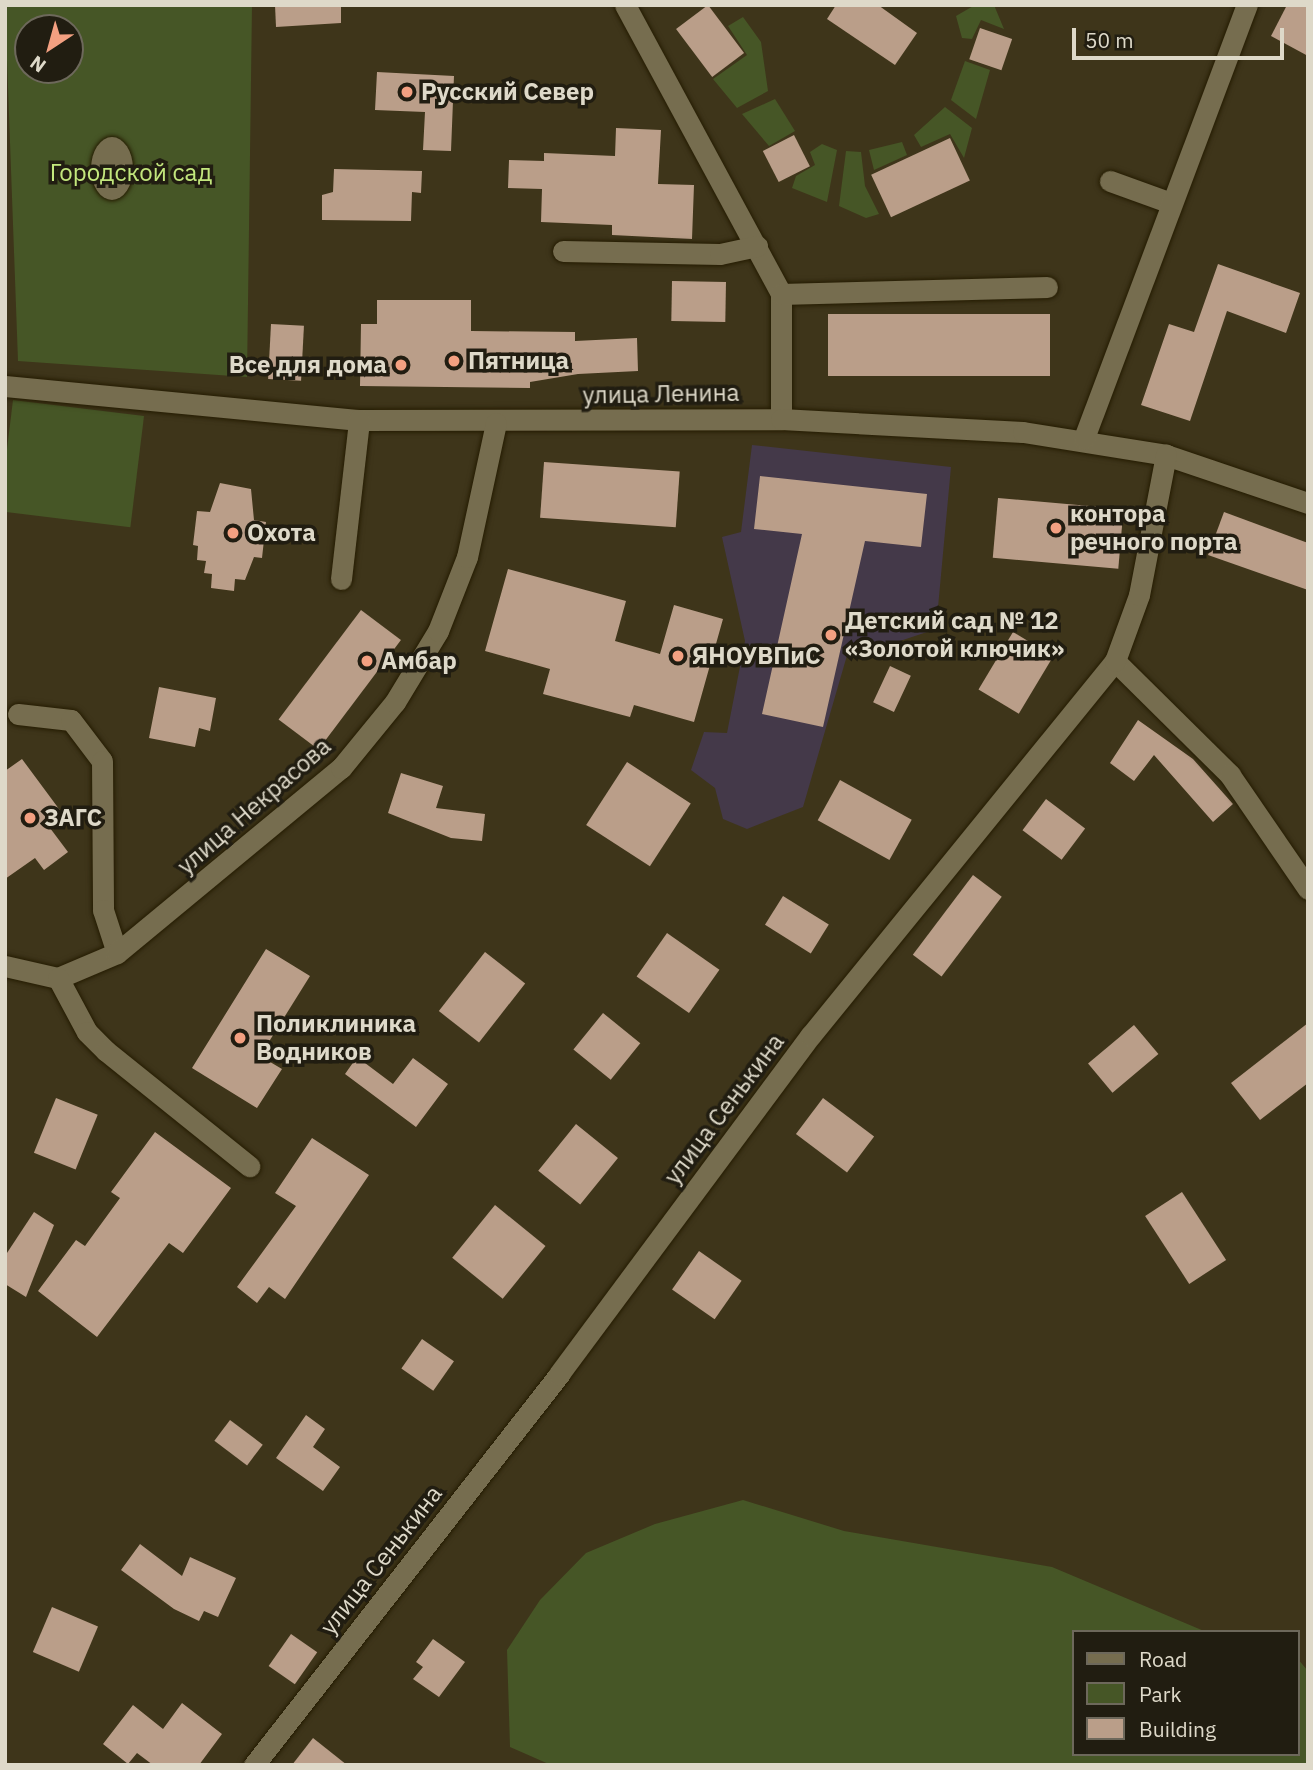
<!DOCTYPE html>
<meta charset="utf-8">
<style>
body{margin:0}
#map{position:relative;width:1313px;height:1770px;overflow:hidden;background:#3e351a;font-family:"IBM Plex Sans",sans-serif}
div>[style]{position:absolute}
.education>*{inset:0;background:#443949}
.green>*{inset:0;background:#465626;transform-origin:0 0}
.building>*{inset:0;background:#ba9e89;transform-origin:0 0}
.roads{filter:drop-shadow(0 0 2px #251c02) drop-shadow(0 0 2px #251c02)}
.minor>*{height:21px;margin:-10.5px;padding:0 10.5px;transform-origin:10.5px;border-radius:10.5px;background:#766d4f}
.minor>.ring{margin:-10.5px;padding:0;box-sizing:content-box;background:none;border:21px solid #766d4f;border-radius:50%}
.dots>*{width:19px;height:19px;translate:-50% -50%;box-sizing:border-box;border:4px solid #211d11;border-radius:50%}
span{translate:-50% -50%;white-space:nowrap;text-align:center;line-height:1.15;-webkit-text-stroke:7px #211d11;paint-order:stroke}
.poi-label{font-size:24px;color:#ded9c9;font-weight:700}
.left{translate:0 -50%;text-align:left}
.right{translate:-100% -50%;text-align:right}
.park-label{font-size:24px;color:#c3e77d}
.street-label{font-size:24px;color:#ded9c9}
.frame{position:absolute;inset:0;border:7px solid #ded9c9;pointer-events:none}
.legend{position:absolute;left:1072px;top:1630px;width:228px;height:126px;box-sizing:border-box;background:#211d11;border:2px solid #6d685b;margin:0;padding:9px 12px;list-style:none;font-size:21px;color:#ded9c9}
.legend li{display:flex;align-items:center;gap:14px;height:35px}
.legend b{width:35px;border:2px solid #6d685b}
.north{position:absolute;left:14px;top:14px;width:70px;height:70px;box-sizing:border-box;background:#211d11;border:2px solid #6d685b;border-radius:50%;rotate:216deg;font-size:19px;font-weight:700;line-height:28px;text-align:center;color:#ded9c9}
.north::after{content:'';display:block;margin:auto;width:24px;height:32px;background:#f3a081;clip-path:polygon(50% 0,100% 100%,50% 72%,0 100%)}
.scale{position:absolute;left:1072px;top:28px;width:212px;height:32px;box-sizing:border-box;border:4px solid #ded9c9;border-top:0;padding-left:9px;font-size:21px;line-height:24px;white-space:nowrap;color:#ded9c9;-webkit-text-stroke:5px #211d11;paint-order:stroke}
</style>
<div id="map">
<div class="education">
<div style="clip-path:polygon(752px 445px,951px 467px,936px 629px,864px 653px,848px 652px,803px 807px,747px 829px,723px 819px,715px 788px,691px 770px,704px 732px,727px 733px,745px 641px,722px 537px,741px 532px)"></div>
</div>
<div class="green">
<div style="clip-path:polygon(evenodd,5px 5px,252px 5px,247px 377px,18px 361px,5px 5px,28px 28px,70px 28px,70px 70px,28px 70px,28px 28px)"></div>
<div style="clip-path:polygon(975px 5px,994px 5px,1004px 29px,981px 20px,972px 39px,962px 38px,956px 16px)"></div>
<div style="clip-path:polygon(743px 17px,761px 42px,768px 91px,737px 108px,713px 79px,747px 55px,728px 26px)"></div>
<div style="clip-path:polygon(965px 61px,990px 70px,976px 119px,951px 100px)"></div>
<div style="clip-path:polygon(775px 99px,795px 131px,769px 146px,742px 114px)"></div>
<div style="clip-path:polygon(945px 107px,972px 128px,964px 158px,950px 134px,921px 147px,914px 135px)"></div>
<div style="clip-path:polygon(902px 142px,907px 155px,874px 170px,869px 150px)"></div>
<div style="clip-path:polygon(822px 144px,837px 150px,827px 202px,792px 188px,796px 176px,815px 165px,810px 152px)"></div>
<div style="clip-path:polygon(846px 151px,861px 152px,865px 186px,879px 214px,866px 218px,839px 206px)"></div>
<div style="left:13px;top:400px;width:132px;height:112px;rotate:7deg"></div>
<div style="clip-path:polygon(743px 1500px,844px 1531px,1052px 1567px,1204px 1631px,1238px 1632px,1073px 1632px,1073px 1754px,1297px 1754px,1297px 1658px,1308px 1671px,1308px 1765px,551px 1765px,510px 1747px,507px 1650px,540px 1600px,586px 1553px,655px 1524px)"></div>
</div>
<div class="building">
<div style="clip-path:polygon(275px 5px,341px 5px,341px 23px,276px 27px)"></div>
<div style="left:708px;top:5px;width:60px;height:40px;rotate:53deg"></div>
<div style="clip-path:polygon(836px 5px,878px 5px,917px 33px,895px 65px,827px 19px)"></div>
<div style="clip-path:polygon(1287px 5px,1308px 5px,1308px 56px,1271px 36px)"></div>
<div style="left:980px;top:28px;width:34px;height:33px;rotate:19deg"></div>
<div style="clip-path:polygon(377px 72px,454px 76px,451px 151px,423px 150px,425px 112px,375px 110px)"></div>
<div style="clip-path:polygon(616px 128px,661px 130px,658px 184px,694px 185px,692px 239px,612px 235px,612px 225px,541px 222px,542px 189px,508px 188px,509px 160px,544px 161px,544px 153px,615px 156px)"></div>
<div style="left:794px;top:135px;width:35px;height:35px;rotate:63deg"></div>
<div style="left:950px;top:138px;width:47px;height:87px;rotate:65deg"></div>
<div style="clip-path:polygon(334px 169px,422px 171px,421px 193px,412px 192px,411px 221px,322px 220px,322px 195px,333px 192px)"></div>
<div style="clip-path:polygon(1218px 264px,1300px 293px,1286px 333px,1227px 311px,1190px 421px,1141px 405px,1169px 324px,1194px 332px)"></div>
<div style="left:672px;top:281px;width:54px;height:40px;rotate:1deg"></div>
<div style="clip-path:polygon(377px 300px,471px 300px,471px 331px,575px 332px,575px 341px,637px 338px,638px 371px,578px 374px,530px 382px,530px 388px,360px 386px,361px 324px,377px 324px)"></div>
<div style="left:828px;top:314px;width:222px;height:62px"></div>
<div style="left:271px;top:324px;width:33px;height:55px;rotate:3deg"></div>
<div style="left:544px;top:462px;width:136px;height:56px;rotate:4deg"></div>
<div style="clip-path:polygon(760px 476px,927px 494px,921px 547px,865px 541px,823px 727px,762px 714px,802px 534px,754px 529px)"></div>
<div style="clip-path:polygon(220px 483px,251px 489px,254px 520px,266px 522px,262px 558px,254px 557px,245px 580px,235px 579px,234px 591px,211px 588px,212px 574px,204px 573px,206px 561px,197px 560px,198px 546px,193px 545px,197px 511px,210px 512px)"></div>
<div style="left:998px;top:498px;width:126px;height:60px;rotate:5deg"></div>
<div style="clip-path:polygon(1224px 512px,1308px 543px,1308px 590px,1208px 555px)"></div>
<div style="clip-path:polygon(508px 569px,626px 601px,615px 641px,660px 654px,674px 605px,723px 619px,694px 722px,634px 705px,630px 717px,543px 694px,550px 669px,485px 651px)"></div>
<div style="left:361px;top:610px;width:50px;height:137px;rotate:37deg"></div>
<div style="left:1013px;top:632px;width:47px;height:67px;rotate:31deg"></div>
<div style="left:890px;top:666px;width:23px;height:40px;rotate:25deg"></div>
<div style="clip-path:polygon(159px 687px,216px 698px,210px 731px,199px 728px,195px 747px,149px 738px)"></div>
<div style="clip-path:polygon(1138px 720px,1193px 759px,1233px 804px,1213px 822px,1154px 755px,1134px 781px,1110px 763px)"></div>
<div style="clip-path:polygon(22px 759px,62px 813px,47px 824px,68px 852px,44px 870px,35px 858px,5px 879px,5px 771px)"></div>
<div style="left:627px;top:762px;width:76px;height:75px;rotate:33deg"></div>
<div style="clip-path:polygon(401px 773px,443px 786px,436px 808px,485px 814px,482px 841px,451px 838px,388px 813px)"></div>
<div style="left:840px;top:780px;width:82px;height:46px;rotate:29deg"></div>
<div style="left:1046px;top:799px;width:49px;height:39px;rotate:37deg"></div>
<div style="left:973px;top:875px;width:36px;height:100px;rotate:37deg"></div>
<div style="left:783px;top:896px;width:54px;height:34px;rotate:32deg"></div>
<div style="left:667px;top:933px;width:64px;height:53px;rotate:35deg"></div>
<div style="clip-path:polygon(266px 949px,310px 976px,260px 1056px,282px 1069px,257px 1108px,192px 1068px)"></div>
<div style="left:485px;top:952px;width:51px;height:75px;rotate:38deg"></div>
<div style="left:603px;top:1013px;width:48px;height:47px;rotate:39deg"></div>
<div style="clip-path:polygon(1308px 1023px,1308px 1083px,1260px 1120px,1231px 1083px)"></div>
<div style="left:1134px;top:1025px;width:38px;height:60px;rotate:50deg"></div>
<div style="clip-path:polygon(357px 1057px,393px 1084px,413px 1058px,448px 1084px,416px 1127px,345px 1074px)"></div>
<div style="left:56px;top:1098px;width:45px;height:59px;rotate:22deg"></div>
<div style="left:823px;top:1098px;width:64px;height:45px;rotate:37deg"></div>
<div style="left:576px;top:1124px;width:54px;height:60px;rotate:39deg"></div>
<div style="clip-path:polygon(155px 1132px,231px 1188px,183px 1253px,169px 1243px,97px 1337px,38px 1291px,76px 1240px,85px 1246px,120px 1198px,111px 1192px)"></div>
<div style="clip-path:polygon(312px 1138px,369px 1175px,285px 1299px,269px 1287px,257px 1303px,237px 1287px,296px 1206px,275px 1193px)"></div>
<div style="left:1182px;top:1192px;width:81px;height:44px;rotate:57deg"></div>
<div style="left:495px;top:1205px;width:65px;height:68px;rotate:39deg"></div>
<div style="clip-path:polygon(34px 1212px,54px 1225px,26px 1297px,5px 1284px,5px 1256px)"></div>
<div style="left:699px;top:1251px;width:52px;height:47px;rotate:35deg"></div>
<div style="left:422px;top:1339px;width:39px;height:36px;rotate:35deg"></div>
<div style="clip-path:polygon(306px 1415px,325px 1429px,313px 1447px,340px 1467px,323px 1491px,276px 1458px)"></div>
<div style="left:230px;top:1420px;width:41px;height:26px;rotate:37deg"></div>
<div style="clip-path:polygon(140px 1544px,182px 1576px,190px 1557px,236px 1578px,218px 1617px,204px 1611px,199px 1621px,174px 1609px,121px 1570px)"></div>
<div style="left:52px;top:1607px;width:50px;height:49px;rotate:23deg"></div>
<div style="left:291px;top:1634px;width:32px;height:39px;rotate:35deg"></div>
<div style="clip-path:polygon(433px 1639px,465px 1662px,439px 1697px,413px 1679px,423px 1667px,416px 1662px)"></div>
<div style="clip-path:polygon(182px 1703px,222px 1734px,199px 1765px,153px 1765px,137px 1753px,128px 1764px,103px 1744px,133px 1705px,163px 1729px)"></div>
<div style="clip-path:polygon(313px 1738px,347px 1765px,292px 1765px)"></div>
</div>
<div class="roads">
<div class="minor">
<div style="left:625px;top:5px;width:328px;rotate:61.6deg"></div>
<div style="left:781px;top:294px;width:125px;rotate:90deg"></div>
<div class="ring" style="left:101px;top:147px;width:-1px;height:-1px"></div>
<div style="left:1110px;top:181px;width:65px;rotate:19.8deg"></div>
<div style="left:563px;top:251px;width:157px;rotate:1.1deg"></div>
<div style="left:720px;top:254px;width:38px;rotate:-12deg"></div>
<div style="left:781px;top:294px;width:266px;rotate:-1.5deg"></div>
<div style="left:5px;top:386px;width:356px;rotate:5.5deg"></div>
<div style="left:359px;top:420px;width:422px;rotate:-0.1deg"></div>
<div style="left:781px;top:419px;width:242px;rotate:3.1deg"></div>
<div style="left:1023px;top:432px;width:145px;rotate:9.1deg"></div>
<div style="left:1166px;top:455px;width:150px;rotate:18.7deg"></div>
<div style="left:1084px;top:438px;width:463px;rotate:-69.4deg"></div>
<div style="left:341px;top:579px;width:160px;rotate:-83.5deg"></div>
<div style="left:1115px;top:661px;width:162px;rotate:44.7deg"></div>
<div style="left:1230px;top:775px;width:138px;rotate:55.6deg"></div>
<div style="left:18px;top:714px;width:53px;rotate:6.5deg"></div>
<div style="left:71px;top:720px;width:51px;rotate:52.9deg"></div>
<div style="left:102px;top:761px;width:149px;rotate:89.6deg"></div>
<div style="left:103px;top:910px;width:45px;rotate:72deg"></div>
<div style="left:5px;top:966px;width:54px;rotate:12.8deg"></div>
<div style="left:58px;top:978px;width:64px;rotate:-23deg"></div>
<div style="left:117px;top:953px;width:291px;rotate:-39.6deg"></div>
<div style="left:341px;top:768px;width:85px;rotate:-50.7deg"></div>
<div style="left:395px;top:702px;width:83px;rotate:-58.8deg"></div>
<div style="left:438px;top:631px;width:79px;rotate:-68.6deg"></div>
<div style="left:467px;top:557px;width:137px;rotate:-77.8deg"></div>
<div style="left:58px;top:978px;width:61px;rotate:61.8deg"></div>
<div style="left:87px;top:1032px;width:27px;rotate:45deg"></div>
<div style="left:106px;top:1051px;width:184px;rotate:38.8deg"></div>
<div style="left:254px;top:1765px;width:496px;rotate:-52deg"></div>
<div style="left:559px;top:1374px;width:422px;rotate:-53.4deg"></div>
<div style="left:811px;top:1035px;width:482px;rotate:-50.9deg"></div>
<div style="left:1115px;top:661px;width:70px;rotate:-70deg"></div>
<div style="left:1139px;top:595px;width:143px;rotate:-79.1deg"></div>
</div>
</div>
<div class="dots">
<div style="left:407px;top:92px;background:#f3a081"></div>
<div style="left:454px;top:361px;background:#f3a081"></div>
<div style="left:401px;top:365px;background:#f3a081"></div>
<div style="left:1056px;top:528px;background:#f3a081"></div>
<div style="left:233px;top:533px;background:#f3a081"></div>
<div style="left:831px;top:635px;background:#f3a081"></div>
<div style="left:678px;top:656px;background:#f3a081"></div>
<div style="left:367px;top:661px;background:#f3a081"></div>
<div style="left:30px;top:818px;background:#f3a081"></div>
<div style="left:240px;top:1038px;background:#f3a081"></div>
</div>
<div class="poi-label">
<span class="left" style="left:421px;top:92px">Русский Север</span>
<span class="left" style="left:468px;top:361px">Пятница</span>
<span class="right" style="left:387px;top:365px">Все для дома</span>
<span class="left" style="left:1070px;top:528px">контора<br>речного порта</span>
<span class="left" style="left:247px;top:533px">Охота</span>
<span class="left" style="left:845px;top:635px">Детский сад № 12<br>«Золотой ключик»</span>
<span class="left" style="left:692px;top:656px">ЯНОУВПиС</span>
<span class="left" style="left:381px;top:661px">Амбар</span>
<span class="left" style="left:44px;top:818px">ЗАГС</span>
<span class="left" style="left:256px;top:1038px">Поликлиника<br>Водников</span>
</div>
<div class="park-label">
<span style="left:131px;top:173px">Городской сад</span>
</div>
<div class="street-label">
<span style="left:661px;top:394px;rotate:-1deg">улица Ленина</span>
<span style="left:254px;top:806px;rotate:-41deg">улица Некрасова</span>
<span style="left:724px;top:1109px;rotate:-53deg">улица Сенькина</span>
<span style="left:381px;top:1560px;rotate:-52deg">улица Сенькина</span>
</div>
<div class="frame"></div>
<ul class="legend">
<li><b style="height:9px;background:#766d4f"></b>Road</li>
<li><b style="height:19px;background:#465626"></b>Park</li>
<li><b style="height:19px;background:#ba9e89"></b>Building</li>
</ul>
<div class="north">N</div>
<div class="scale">50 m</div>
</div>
